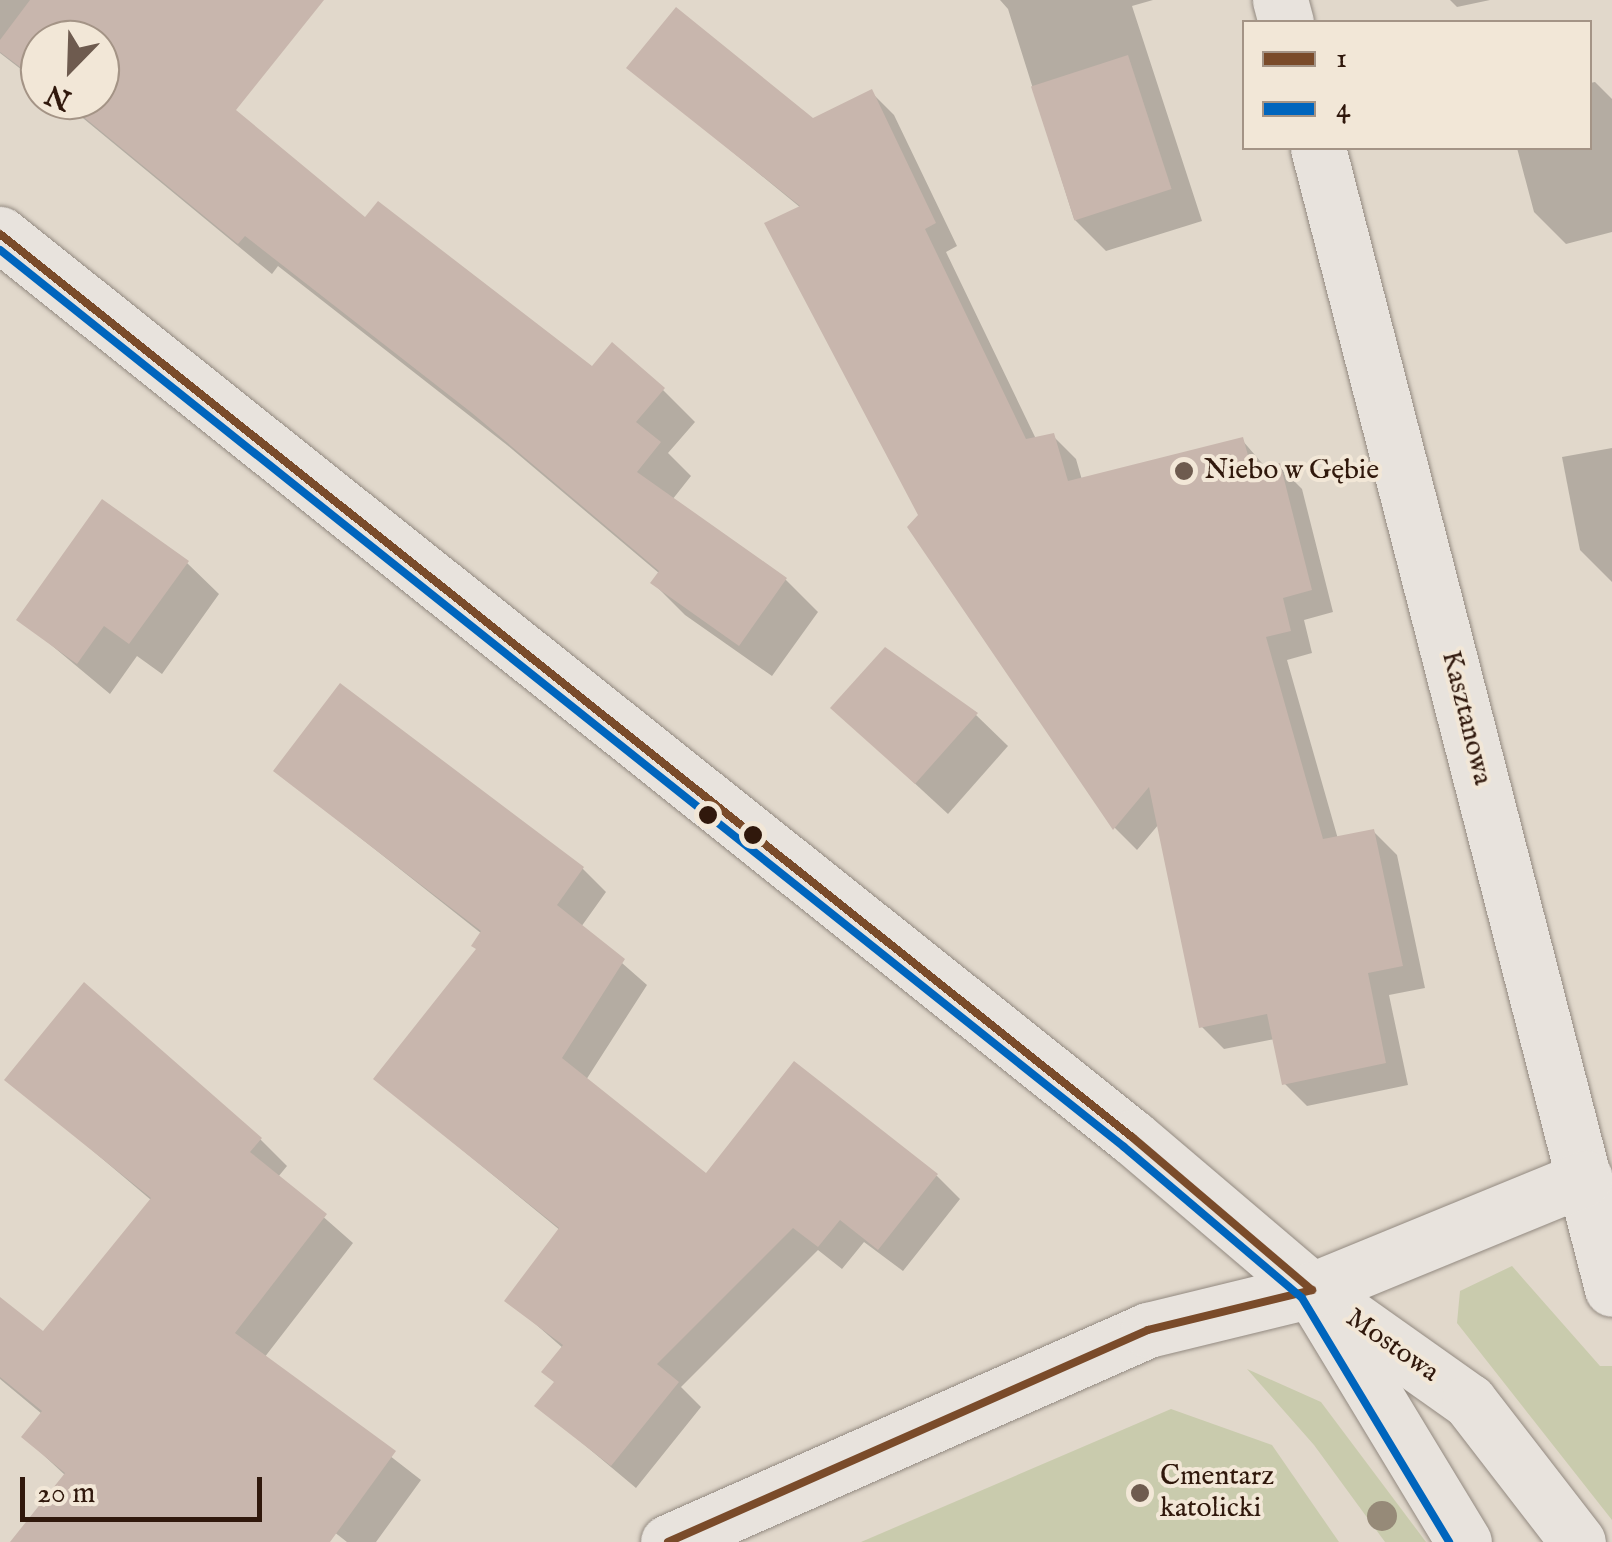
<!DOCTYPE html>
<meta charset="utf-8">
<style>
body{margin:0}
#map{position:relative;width:1612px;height:1542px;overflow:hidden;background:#e1d8cb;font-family:"IM FELL English",serif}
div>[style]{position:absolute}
.green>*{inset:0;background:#c9cbad}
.shadow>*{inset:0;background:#0003}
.building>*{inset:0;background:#c8b6ad;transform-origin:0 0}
.roads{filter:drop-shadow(0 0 2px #938a81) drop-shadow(0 0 2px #938a81)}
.minor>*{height:55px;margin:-27.5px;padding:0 27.5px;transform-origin:27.5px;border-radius:27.5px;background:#e8e3dd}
.bus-1>*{height:8px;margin:-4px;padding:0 4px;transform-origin:4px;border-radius:4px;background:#7a4b2a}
.bus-2>*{height:8px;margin:-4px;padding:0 4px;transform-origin:4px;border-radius:4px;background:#0065bd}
.trees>*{width:30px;height:30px;margin:-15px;border-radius:50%;background:#968a78}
.dots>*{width:28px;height:28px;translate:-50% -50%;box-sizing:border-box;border:5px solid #f2e7d7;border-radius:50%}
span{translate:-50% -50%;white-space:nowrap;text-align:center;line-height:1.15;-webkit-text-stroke:8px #f2e7d7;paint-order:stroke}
.poi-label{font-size:28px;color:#30180c}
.left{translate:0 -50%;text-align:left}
.street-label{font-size:28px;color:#30180c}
.legend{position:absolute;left:1242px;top:20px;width:350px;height:130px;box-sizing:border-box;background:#f2e7d7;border:2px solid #a49486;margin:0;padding:12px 18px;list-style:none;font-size:30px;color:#30180c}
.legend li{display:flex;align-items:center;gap:20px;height:50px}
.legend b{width:50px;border:2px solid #a49486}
.north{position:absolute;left:20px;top:20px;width:100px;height:100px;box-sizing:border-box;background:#f2e7d7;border:2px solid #a49486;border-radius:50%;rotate:203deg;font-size:28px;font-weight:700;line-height:40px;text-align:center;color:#30180c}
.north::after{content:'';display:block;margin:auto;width:35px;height:45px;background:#6e5b4f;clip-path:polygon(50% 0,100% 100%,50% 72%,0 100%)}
.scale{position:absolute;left:20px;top:1477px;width:242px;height:45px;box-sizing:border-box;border:5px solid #30180c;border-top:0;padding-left:12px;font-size:30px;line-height:35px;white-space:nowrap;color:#30180c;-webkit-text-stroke:8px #f2e7d7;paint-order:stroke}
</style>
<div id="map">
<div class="green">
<div style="clip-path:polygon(1512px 1266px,1600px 1366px,1612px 1366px,1612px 1520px,1457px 1323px,1460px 1291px)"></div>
<div style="clip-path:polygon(1247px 1369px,1321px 1402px,1426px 1542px,1385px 1542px,1314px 1445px)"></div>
<div style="clip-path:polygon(1171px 1409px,1272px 1445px,1339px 1542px,861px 1542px)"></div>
</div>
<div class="shadow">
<div style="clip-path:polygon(0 0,69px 0,366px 221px,592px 369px,612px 346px,663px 390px,695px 422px,668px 453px,691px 476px,672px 500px,786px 580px,818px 612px,772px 676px,685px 615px,653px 583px,660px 574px,507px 445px,278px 266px,272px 274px,61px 100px,100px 100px,100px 40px,40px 40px,40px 84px,0 53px)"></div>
<div style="clip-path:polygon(1000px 0,1153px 0,1132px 6px,1202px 221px,1106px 251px,1074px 219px,1008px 9px)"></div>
<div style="clip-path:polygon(1450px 0,1490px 0,1457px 7px)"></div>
<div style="clip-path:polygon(630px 68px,813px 121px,871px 92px,894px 115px,957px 246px,946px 252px,1036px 439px,1053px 436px,1076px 459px,1082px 480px,1242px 440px,1267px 469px,1279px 466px,1302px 489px,1333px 612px,1304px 620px,1312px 653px,1287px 660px,1338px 839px,1374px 832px,1397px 855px,1425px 988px,1389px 995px,1408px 1085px,1307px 1106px,1284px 1083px,1275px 1039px,1224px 1049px,1201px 1026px,1159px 824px,1137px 850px,1115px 828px,921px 515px,801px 208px)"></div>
<div style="clip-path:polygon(1595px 82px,1612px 99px,1612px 232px,1566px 244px,1534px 212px,1517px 148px,1590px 148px,1590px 83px)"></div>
<div style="clip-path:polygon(1612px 448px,1612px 582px,1580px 550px,1562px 457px)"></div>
<div style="clip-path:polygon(187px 563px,219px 594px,162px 674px,137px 656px,110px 694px,20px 619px)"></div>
<div style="clip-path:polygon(833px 708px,976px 715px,1008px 746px,948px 814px)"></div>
<div style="clip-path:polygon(276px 771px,582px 868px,606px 892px,581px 927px,647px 985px,586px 1080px,707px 1177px,937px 1176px,960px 1199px,903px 1271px,864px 1242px,842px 1269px,818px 1250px,681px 1387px,701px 1407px,636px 1488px,538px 1406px,556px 1383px,564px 1349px,508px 1300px,561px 1231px,376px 1079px,478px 950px,482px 934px)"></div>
<div style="clip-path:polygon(8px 1079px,260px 1139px,287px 1166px,278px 1177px,353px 1243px,264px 1358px,421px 1480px,376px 1542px,347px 1542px,329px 1528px,314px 1542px,13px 1542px,66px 1476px,24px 1437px,42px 1414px,0 1379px,0 1305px,43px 1334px,151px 1200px)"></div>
</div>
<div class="building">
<div style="clip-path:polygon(30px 0,324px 0,236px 110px,365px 217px,378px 201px,592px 366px,612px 342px,665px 388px,636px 422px,661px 442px,637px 472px,787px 578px,739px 646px,650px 583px,659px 571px,472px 413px,245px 236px,238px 244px,63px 100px,100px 100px,100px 40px,40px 40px,40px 82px,0 52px,0 40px)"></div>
<div style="clip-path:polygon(676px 7px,813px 118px,872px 89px,936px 223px,925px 229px,1026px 439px,1054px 433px,1068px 481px,1243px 437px,1252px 470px,1280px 463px,1312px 590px,1283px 598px,1291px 631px,1266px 637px,1323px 839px,1374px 829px,1403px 966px,1368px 973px,1386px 1063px,1282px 1085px,1267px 1014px,1199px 1028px,1149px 787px,1113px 830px,907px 527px,918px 515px,764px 223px,800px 206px,626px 68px)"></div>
<div style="left:1128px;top:55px;width:141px;height:102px;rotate:72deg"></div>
<div style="clip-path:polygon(102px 499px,189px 561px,129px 644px,104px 626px,77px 664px,16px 620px)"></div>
<div style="clip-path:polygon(885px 647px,978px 713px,915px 784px,830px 708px)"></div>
<div style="clip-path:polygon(340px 683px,584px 867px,557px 905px,625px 959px,562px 1058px,706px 1173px,794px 1061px,938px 1174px,878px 1250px,840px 1220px,818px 1247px,793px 1228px,657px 1364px,679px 1382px,611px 1466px,534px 1406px,554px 1382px,541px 1372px,563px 1345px,504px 1301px,559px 1228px,373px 1079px,476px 949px,471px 946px,481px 931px,273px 771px)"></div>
<div style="clip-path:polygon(84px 982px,262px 1138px,250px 1152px,327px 1214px,235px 1333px,396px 1451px,330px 1542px,10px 1542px,65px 1473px,21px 1437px,42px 1411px,0 1377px,0 1297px,43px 1331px,151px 1198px,4px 1080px)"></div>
</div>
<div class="roads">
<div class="minor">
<div style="left:1280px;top:0;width:23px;rotate:75deg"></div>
<div style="left:1318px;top:148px;width:1178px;rotate:75.55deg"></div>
<div style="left:0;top:234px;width:1448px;rotate:38.58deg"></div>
<div style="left:1132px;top:1137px;width:236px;rotate:40.4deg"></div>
<div style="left:1312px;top:1290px;width:192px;rotate:35.3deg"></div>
<div style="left:1469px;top:1401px;width:178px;rotate:52.3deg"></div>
<div style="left:1321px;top:1306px;width:276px;rotate:58.8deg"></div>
<div style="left:668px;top:1542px;width:525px;rotate:-23.83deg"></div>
<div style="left:1148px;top:1330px;width:169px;rotate:-13.7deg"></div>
<div style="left:1312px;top:1290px;width:295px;rotate:-22.3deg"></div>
</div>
</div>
<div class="bus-1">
<div style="left:0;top:234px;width:1448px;rotate:38.58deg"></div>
<div style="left:1132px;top:1137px;width:236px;rotate:40.4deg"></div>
<div style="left:668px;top:1542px;width:525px;rotate:-23.83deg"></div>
<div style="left:1148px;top:1330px;width:169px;rotate:-13.7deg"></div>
</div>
<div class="bus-2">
<div style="left:0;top:250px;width:1438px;rotate:38.59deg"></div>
<div style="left:1124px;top:1147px;width:233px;rotate:40.3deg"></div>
<div style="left:1302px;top:1298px;width:285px;rotate:58.9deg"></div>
</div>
<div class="trees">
<div style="left:1382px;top:1516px"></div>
</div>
<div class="dots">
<div style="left:1184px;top:471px;background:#6e5b4f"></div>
<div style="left:708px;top:815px;background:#30180c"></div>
<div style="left:753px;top:835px;background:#30180c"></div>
<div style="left:1140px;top:1493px;background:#6e5b4f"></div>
</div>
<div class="poi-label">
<span class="left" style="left:1204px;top:471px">Niebo w Gębie</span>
<span class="left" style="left:1160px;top:1493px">Cmentarz<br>katolicki</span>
</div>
<div class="street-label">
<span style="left:1466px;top:718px;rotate:76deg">Kasztanowa</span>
<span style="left:1392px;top:1346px;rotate:35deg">Mostowa</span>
</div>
<ul class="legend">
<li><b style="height:12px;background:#7a4b2a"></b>1</li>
<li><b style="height:12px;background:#0065bd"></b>4</li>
</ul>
<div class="north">N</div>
<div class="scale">20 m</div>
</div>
